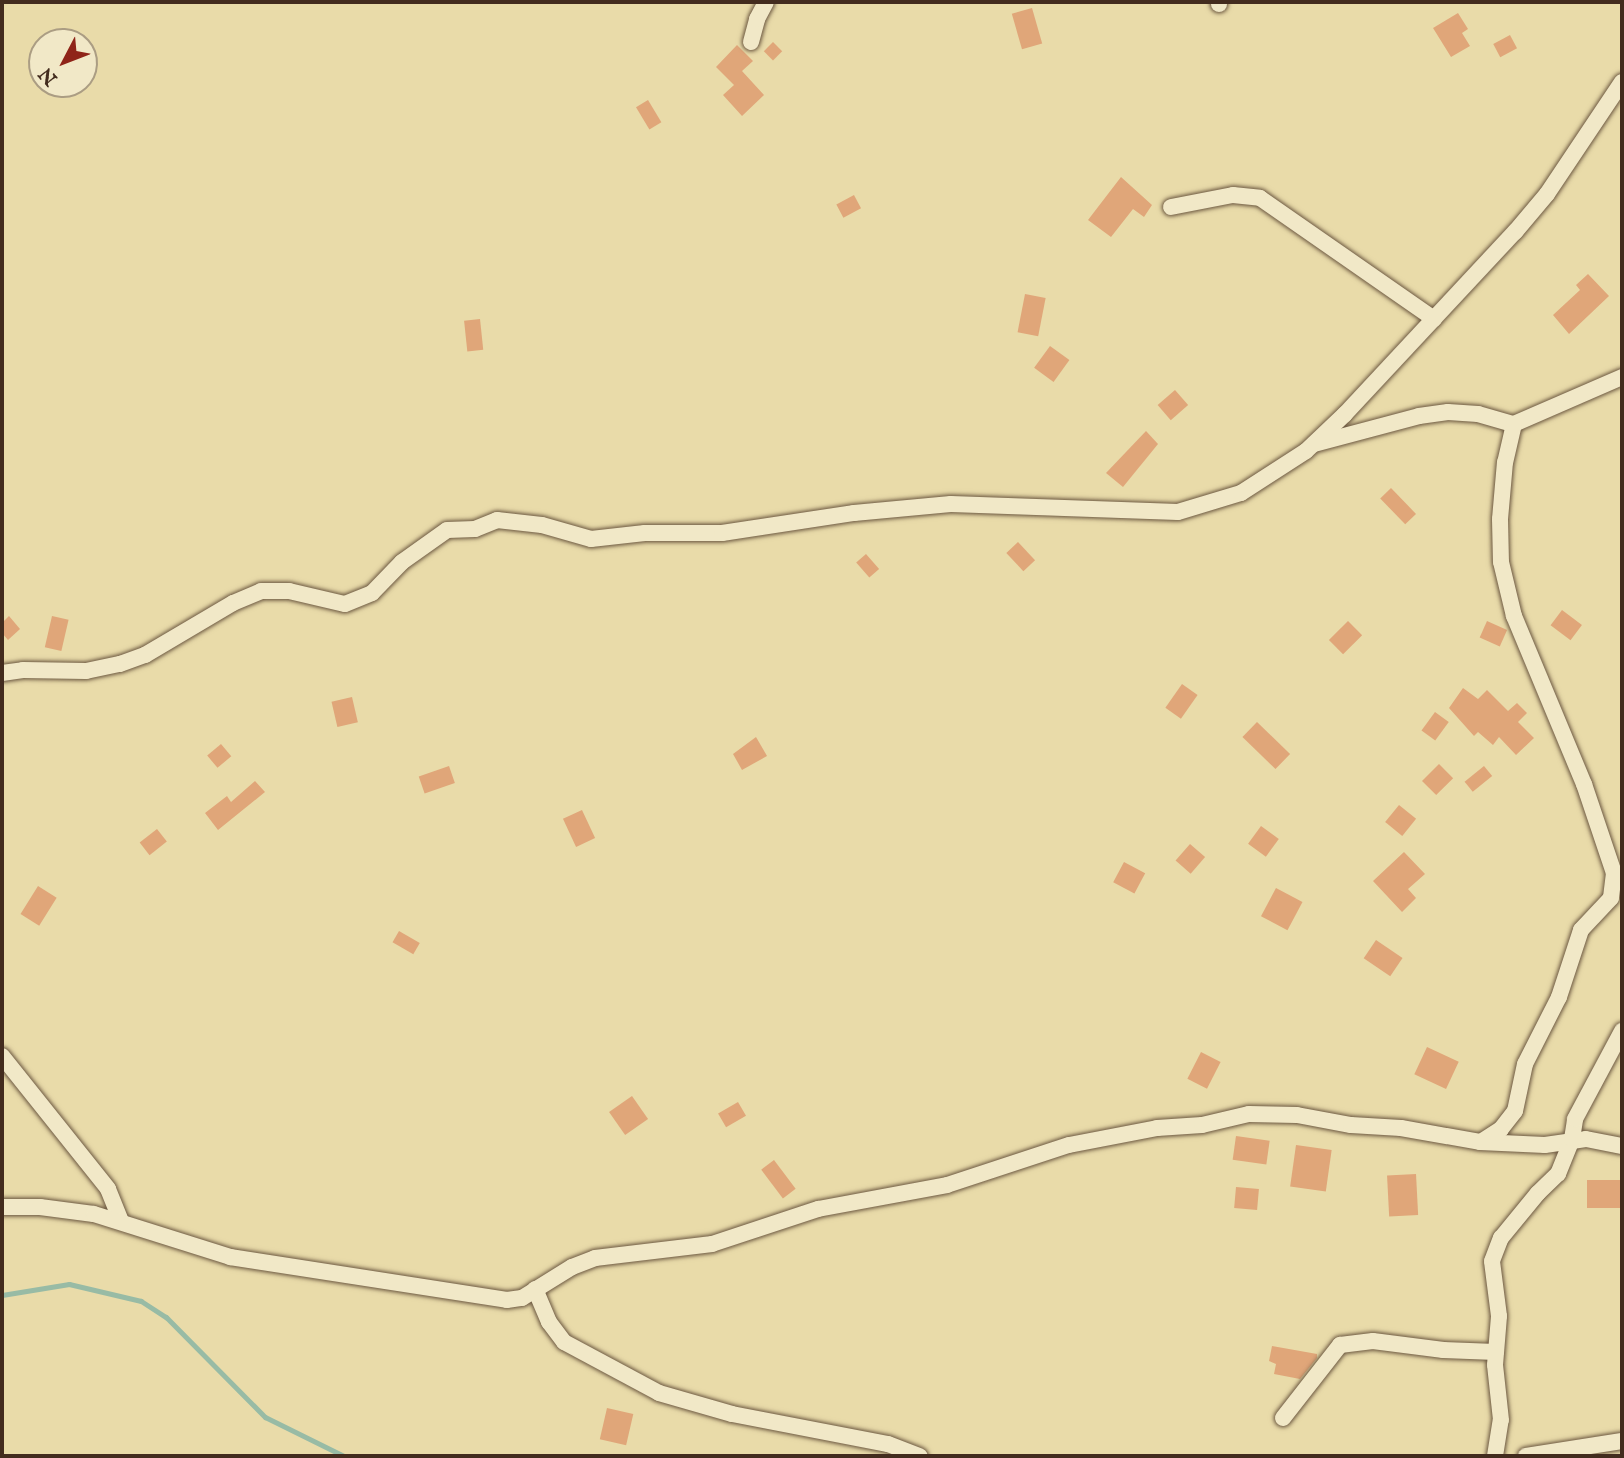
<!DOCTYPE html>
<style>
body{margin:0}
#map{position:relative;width:1624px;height:1458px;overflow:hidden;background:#e9dba9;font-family:"IM FELL English",serif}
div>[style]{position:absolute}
.stream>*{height:5px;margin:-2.5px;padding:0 2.5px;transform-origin:2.5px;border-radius:2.5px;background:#98bba5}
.building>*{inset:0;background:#e0a679;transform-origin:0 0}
.roads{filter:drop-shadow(0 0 2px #6c5841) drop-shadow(0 0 2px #6c5841)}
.street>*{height:16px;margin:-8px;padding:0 8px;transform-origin:8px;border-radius:8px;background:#f1e8c7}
span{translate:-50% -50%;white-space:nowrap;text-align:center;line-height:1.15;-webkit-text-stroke:6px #f1e8c7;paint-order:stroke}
.frame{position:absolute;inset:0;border:4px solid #432c1e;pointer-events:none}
.north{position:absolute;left:28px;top:28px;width:70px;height:70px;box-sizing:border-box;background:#f1e8c7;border:2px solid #ab9d83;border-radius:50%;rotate:228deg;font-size:19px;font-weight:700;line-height:28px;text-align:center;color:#432c1e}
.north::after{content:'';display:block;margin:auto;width:24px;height:32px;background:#8f2418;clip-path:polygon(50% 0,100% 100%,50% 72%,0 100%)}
</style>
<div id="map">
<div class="stream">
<div style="left:2px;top:1295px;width:68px;rotate:-9.3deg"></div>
<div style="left:69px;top:1284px;width:74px;rotate:13.3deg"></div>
<div style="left:141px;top:1301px;width:30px;rotate:33deg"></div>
<div style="left:166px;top:1317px;width:141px;rotate:45.3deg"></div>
<div style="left:265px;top:1417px;width:88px;rotate:26.3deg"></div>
</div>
<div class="building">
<div style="left:1032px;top:8px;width:37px;height:21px;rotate:74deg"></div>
<div style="clip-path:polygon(1458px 13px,1468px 29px,1462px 33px,1470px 46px,1451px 57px,1433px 28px)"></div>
<div style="left:1510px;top:35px;width:15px;height:19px;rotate:62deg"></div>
<div style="left:773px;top:42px;width:13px;height:13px;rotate:45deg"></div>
<div style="clip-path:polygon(737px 45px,753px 61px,742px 71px,764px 95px,742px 116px,723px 95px,734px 85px,716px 67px)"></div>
<div style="left:648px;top:100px;width:26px;height:14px;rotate:59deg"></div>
<div style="clip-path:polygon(1121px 177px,1152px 205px,1144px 217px,1133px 209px,1111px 237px,1088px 220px)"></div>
<div style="left:854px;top:195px;width:15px;height:20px;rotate:62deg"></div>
<div style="clip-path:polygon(1588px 274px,1609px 296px,1569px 334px,1553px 315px,1580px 290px,1576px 285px)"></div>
<div style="left:1025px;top:294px;width:21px;height:39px;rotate:11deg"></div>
<div style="left:480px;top:319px;width:31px;height:16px;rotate:84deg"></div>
<div style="left:1050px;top:346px;width:24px;height:27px;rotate:36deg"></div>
<div style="left:1175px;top:390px;width:20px;height:23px;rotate:49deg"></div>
<div style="clip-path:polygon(1146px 431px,1158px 444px,1123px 487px,1106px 473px)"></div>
<div style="left:1391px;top:488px;width:36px;height:15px;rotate:46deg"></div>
<div style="left:1018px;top:542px;width:25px;height:16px;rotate:47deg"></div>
<div style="left:866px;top:554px;width:20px;height:13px;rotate:49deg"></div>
<div style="left:1562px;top:610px;width:25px;height:19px;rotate:37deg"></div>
<div style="clip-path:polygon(9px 616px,20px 629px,8px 640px,2px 633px,2px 623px)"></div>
<div style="left:52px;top:616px;width:17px;height:32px;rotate:13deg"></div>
<div style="left:1348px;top:621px;width:20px;height:27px;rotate:45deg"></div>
<div style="left:1487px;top:621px;width:22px;height:18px;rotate:24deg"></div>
<div style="left:1182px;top:684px;width:19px;height:29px;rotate:35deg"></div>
<div style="clip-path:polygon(1463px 688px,1478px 699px,1487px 690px,1508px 711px,1517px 703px,1527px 713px,1518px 722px,1534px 738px,1516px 755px,1499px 737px,1493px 745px,1478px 732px,1474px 736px,1449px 708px)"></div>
<div style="left:352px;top:697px;width:26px;height:21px;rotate:77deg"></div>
<div style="left:1435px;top:712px;width:17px;height:23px;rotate:36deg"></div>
<div style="left:1257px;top:722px;width:46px;height:21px;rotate:44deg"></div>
<div style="clip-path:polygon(756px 737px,767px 756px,742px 770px,733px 754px)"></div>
<div style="left:221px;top:744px;width:16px;height:18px;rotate:50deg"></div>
<div style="left:1439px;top:764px;width:20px;height:24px;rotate:45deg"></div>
<div style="left:449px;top:766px;width:18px;height:32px;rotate:71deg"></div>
<div style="left:1484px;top:766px;width:13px;height:25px;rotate:51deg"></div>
<div style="clip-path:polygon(255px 781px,265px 792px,218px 830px,205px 813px,227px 796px,231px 802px)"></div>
<div style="left:1399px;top:805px;width:22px;height:22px;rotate:39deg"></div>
<div style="left:582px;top:810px;width:31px;height:21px;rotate:65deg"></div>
<div style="left:1261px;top:826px;width:22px;height:22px;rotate:36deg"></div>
<div style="left:157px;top:829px;width:16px;height:22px;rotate:52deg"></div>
<div style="left:1190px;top:844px;width:20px;height:22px;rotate:41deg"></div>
<div style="clip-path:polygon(1404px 852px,1425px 874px,1408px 889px,1416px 898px,1402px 912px,1373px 881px)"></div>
<div style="left:1124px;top:862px;width:24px;height:23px;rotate:28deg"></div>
<div style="left:38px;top:886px;width:22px;height:33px;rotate:32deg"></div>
<div style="left:1276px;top:888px;width:30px;height:32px;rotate:28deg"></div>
<div style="left:399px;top:931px;width:24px;height:13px;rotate:30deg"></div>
<div style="left:1376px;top:940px;width:32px;height:22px;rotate:34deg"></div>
<div style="left:1427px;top:1047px;width:35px;height:30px;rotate:25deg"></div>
<div style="left:1201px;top:1052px;width:22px;height:30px;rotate:27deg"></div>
<div style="left:632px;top:1096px;width:28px;height:28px;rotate:55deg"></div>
<div style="left:738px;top:1102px;width:16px;height:23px;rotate:60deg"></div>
<div style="left:1236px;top:1136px;width:34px;height:24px;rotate:8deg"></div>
<div style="left:1296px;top:1145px;width:36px;height:42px;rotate:8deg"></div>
<div style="left:774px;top:1160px;width:36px;height:16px;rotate:53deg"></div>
<div style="left:1416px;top:1174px;width:41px;height:29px;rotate:87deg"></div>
<div style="left:1622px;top:1180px;width:28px;height:35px;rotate:90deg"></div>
<div style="left:1236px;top:1187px;width:23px;height:21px;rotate:5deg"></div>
<div style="clip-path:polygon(1272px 1346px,1317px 1354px,1317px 1358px,1300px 1379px,1274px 1374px,1276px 1364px,1269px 1361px)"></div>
<div style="left:607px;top:1408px;width:27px;height:32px;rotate:13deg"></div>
</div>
<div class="roads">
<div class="street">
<div style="left:1219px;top:2px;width:2px;rotate:90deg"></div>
<div style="left:751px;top:42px;width:24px;rotate:-75deg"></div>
<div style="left:757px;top:19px;width:19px;rotate:-62deg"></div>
<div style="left:1171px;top:207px;width:63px;rotate:-11deg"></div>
<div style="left:1233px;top:195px;width:27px;rotate:6deg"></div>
<div style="left:1260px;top:198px;width:212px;rotate:34.8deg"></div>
<div style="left:1514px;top:424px;width:118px;rotate:-23.5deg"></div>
<div style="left:1314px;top:444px;width:109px;rotate:-14.9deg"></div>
<div style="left:1419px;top:416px;width:29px;rotate:-8deg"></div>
<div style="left:1448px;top:412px;width:30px;rotate:4deg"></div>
<div style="left:1478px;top:414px;width:37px;rotate:16deg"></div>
<div style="left:1514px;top:424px;width:39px;rotate:103deg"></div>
<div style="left:1505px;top:462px;width:57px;rotate:95deg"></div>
<div style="left:1500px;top:519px;width:43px;rotate:88.7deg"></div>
<div style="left:1501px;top:562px;width:56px;rotate:76.5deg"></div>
<div style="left:1514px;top:616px;width:182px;rotate:67.4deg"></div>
<div style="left:1584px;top:784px;width:94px;rotate:71.4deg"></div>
<div style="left:1614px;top:873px;width:25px;rotate:97deg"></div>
<div style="left:1611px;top:898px;width:44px;rotate:133.2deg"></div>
<div style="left:1581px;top:930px;width:71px;rotate:108.2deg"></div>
<div style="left:1559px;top:997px;width:75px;rotate:116.9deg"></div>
<div style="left:1525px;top:1064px;width:48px;rotate:102deg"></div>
<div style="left:1515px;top:1111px;width:23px;rotate:128deg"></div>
<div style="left:1501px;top:1129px;width:24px;rotate:147deg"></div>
<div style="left:2px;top:673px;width:21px;rotate:-8deg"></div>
<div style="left:23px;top:670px;width:63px;rotate:0.9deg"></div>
<div style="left:86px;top:671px;width:35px;rotate:-12deg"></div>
<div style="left:120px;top:664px;width:27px;rotate:-20deg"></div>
<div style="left:145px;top:655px;width:102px;rotate:-30.6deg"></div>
<div style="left:233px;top:603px;width:30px;rotate:-23deg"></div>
<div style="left:261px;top:591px;width:28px"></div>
<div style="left:289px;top:591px;width:57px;rotate:13.1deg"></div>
<div style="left:345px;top:604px;width:29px;rotate:-22deg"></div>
<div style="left:372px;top:593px;width:43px;rotate:-45.9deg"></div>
<div style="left:402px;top:562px;width:55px;rotate:-35.4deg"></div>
<div style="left:447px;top:530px;width:28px;rotate:-2deg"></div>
<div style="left:475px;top:529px;width:24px;rotate:-22deg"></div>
<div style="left:497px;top:520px;width:45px;rotate:6.3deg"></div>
<div style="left:542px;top:525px;width:51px;rotate:15.9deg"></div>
<div style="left:591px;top:539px;width:54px;rotate:-6.3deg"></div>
<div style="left:645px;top:533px;width:77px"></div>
<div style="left:722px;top:533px;width:134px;rotate:-8.6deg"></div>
<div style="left:854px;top:513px;width:97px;rotate:-5.3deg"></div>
<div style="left:951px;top:504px;width:227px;rotate:2deg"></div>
<div style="left:1178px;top:512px;width:66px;rotate:-16.8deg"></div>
<div style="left:1241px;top:493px;width:77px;rotate:-32.9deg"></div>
<div style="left:1306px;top:451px;width:54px;rotate:-43.5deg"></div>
<div style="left:1345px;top:414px;width:249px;rotate:-47deg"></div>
<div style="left:1515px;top:232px;width:50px;rotate:-49.9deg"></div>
<div style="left:1547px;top:194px;width:135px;rotate:-56.2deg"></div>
<div style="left:2px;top:1056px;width:170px;rotate:51.4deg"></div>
<div style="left:108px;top:1189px;width:35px;rotate:68deg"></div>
<div style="left:2px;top:1207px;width:38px"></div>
<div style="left:40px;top:1207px;width:54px;rotate:7.4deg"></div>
<div style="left:94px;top:1214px;width:143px;rotate:17.5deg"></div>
<div style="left:230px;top:1257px;width:280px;rotate:8.8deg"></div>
<div style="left:507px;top:1300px;width:15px;rotate:-8deg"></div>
<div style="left:522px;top:1298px;width:59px;rotate:-31.8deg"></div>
<div style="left:572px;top:1267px;width:25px;rotate:-21deg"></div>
<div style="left:595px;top:1258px;width:118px;rotate:-6.8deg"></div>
<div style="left:712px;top:1244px;width:112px;rotate:-18.3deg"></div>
<div style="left:818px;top:1209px;width:131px;rotate:-10.5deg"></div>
<div style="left:947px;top:1185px;width:128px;rotate:-18.2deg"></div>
<div style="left:1069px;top:1145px;width:90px;rotate:-10.9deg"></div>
<div style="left:1157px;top:1128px;width:45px;rotate:-3.8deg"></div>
<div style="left:1202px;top:1125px;width:48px;rotate:-13.2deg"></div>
<div style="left:1249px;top:1114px;width:48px;rotate:1.2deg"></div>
<div style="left:1297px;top:1115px;width:55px;rotate:10.5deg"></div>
<div style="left:1351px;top:1125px;width:50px;rotate:3.4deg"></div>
<div style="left:1401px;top:1128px;width:80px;rotate:10deg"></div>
<div style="left:1480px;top:1142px;width:65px;rotate:2.6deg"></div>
<div style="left:1545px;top:1145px;width:41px;rotate:-8.3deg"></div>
<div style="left:1586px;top:1139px;width:37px;rotate:11deg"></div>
<div style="left:535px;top:1289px;width:36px;rotate:67deg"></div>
<div style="left:549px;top:1322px;width:25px;rotate:53deg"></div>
<div style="left:564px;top:1342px;width:108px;rotate:28.2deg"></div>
<div style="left:659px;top:1393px;width:76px;rotate:16deg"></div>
<div style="left:732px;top:1414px;width:159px;rotate:10.9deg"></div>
<div style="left:888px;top:1444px;width:34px;rotate:21deg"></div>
<div style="left:1283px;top:1418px;width:93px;rotate:-52deg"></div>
<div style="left:1340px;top:1345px;width:33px;rotate:-7deg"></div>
<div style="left:1373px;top:1341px;width:71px;rotate:7.3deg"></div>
<div style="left:1443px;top:1350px;width:53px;rotate:2.2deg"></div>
<div style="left:1495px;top:1456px;width:36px;rotate:-81deg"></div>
<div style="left:1501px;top:1420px;width:55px;rotate:-96.2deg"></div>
<div style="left:1495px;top:1365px;width:49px;rotate:-85.3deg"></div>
<div style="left:1499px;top:1316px;width:55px;rotate:-97.3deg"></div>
<div style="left:1492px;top:1261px;width:25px;rotate:-69deg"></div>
<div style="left:1501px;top:1238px;width:58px;rotate:-50.6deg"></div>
<div style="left:1538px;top:1193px;width:28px;rotate:-44deg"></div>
<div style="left:1558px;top:1174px;width:38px;rotate:-68deg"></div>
<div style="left:1572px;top:1139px;width:20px;rotate:-81deg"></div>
<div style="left:1575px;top:1119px;width:100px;rotate:-61.9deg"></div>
<div style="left:1526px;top:1456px;width:97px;rotate:-8.9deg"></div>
</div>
</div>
<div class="frame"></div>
<div class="north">N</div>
</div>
